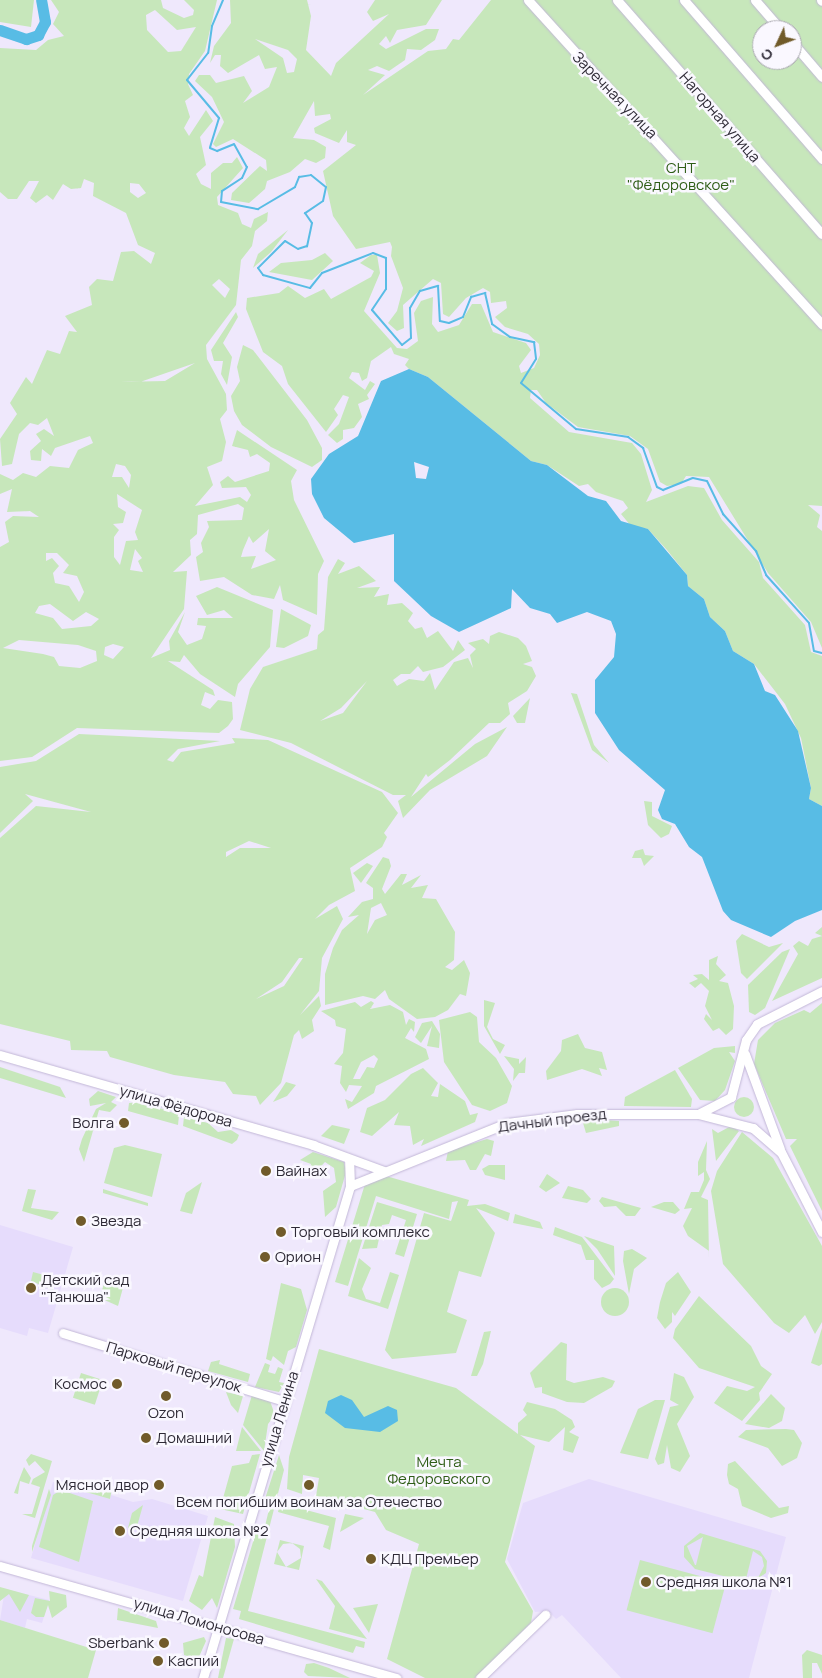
<!DOCTYPE html>
<meta charset="utf-8">
<style>
body{margin:0}
#map{position:relative;width:822px;height:1678px;overflow:hidden;background:#efe8fc;font-family:Manrope,sans-serif}
div>[style]{position:absolute}
.built>*{inset:0;background:#e6dcfc}
.green>*{inset:0;background:#c7e7bb;transform-origin:0 0}
.round{border-radius:50%}
.water>*{inset:0;background:#58bce5}
.stream>*{height:2px;margin:-1px;padding:0 1px;transform-origin:1px;border-radius:1px;background:#58bce5}
.river>*{height:11px;margin:-5.5px;padding:0 5.5px;transform-origin:5.5px;border-radius:5.5px;background:#58bce5}
.roads{filter:drop-shadow(0 0 1px #c2b7d7) drop-shadow(0 0 1px #c2b7d7)}
.minor>*{height:9px;margin:-4.5px;padding:0 4.5px;transform-origin:4.5px;border-radius:4.5px;background:#fff}
.dots>*{width:14px;height:14px;translate:-50% -50%;box-sizing:border-box;border:2px solid #faf8ff;border-radius:50%}
span{translate:-50% -50%;white-space:nowrap;text-align:center;line-height:1.15;-webkit-text-stroke:5px #faf8ff;paint-order:stroke}
.street-label{font-size:15px;color:#2e2a36}
.park-label{font-size:15px;color:#2f5d17}
.poi-label{font-size:15px;color:#2e2a36}
.right{translate:-100% -50%;text-align:right}
.left{translate:0 -50%;text-align:left}
.north{position:absolute;left:752px;top:20px;width:50px;height:50px;box-sizing:border-box;background:#faf8ff;border:1px solid #a8a6af;border-radius:50%;rotate:227deg;font-size:14px;font-weight:700;line-height:20px;text-align:center;color:#2e2a36}
.north::after{content:'';display:block;margin:auto;width:18px;height:22px;background:#715b2a;clip-path:polygon(50% 0,100% 100%,50% 72%,0 100%)}
</style>
<div id="map">
<div class="built">
<div style="clip-path:polygon(0 1225px,73px 1247px,48px 1333px,29px 1328px,27px 1336px,0 1328px)"></div>
<div style="clip-path:polygon(589px 1479px,786px 1537px,749px 1678px,621px 1678px,562px 1615px,556px 1619px,548px 1611px,535px 1612px,507px 1559px,523px 1503px)"></div>
<div style="clip-path:polygon(53px 1482px,110px 1499px,111px 1495px,133px 1502px,152px 1499px,208px 1516px,183px 1601px,31px 1558px)"></div>
<div style="clip-path:polygon(5px 1589px,49px 1600px,42px 1623px,27px 1619px,25px 1628px,0 1620px)"></div>
</div>
<div class="green">
<div style="clip-path:polygon(0 0,34px 0,31px 27px,0 22px)"></div>
<div style="clip-path:polygon(evenodd,51px 0,161px 0,163px 8px,184px 18px,193px 15px,194px 10px,184px 0,217px 0,205px 51px,189px 74px,188px 84px,193px 95px,185px 101px,190px 117px,184px 128px,189px 136px,206px 110px,213px 121px,200px 137px,206px 165px,196px 174px,201px 184px,211px 189px,211px 173px,223px 163px,232px 163px,237px 157px,243px 168px,217px 197px,218px 205px,238px 213px,242px 224px,251px 228px,254px 219px,268px 212px,267px 221px,255px 231px,252px 246px,241px 260px,236px 305px,206px 345px,207px 359px,226px 394px,227px 410px,220px 419px,226px 442px,222px 461px,207px 467px,213px 485px,195px 506px,240px 497px,247px 502px,251px 495px,246px 487px,222px 488px,220px 482px,228px 476px,235px 482px,269px 471px,270px 463px,257px 454px,250px 457px,248px 450px,232px 446px,237px 430px,297px 470px,291px 481px,294px 500px,324px 561px,318px 574px,317px 615px,283px 600px,280px 585px,274px 599px,252px 595px,224px 577px,200px 581px,196px 557px,203px 552px,201px 543px,209px 527px,207px 521px,242px 520px,244px 508px,238px 504px,198px 515px,197px 534px,190px 540px,191px 555px,173px 572px,187px 571px,184px 609px,151px 658px,170px 650px,169px 641px,185px 612px,178px 632px,187px 645px,202px 639px,206px 626px,197px 625px,198px 618px,233px 618px,224px 610px,207px 615px,196px 596px,217px 587px,273px 610px,270px 647px,238px 684px,235px 697px,200px 674px,184px 655px,180px 662px,168px 661px,213px 690px,215px 696px,205px 692px,201px 705px,210px 709px,218px 700px,232px 702px,233px 719px,228px 726px,219px 733px,77px 728px,32px 757px,0 761px,0 547px,9px 542px,5px 522px,13px 516px,39px 517px,30px 511px,7px 512px,12px 489px,0 494px,0 474px,13px 480px,23px 473px,36px 477px,50px 466px,69px 468px,78px 450px,93px 443px,90px 436px,55px 448px,51px 456px,42px 449px,41px 461px,31px 460px,30px 451px,41px 441px,36px 434px,44px 429px,54px 436px,47px 418px,38px 425px,30px 423px,19px 434px,12px 464px,2px 466px,0 439px,17px 414px,10px 403px,26px 377px,32px 384px,47px 350px,60px 354px,69px 331px,77px 332px,65px 316px,92px 305px,89px 287px,97px 279px,113px 281px,121px 252px,134px 251px,151px 264px,155px 253px,138px 245px,126px 213px,93px 196px,94px 183px,84px 179px,81px 188px,71px 189px,63px 184px,53px 200px,47px 195px,36px 203px,30px 198px,39px 181px,29px 181px,17px 199px,8px 199px,0 192px,0 48px,36px 50px,48px 40px,64px 36px,53px 24px,59px 12px,51px 0,155px 10px,177px 30px,196px 27px,181px 51px,168px 52px,147px 30px,146px 15px,155px 10px,51px 0,130px 183px,139px 184px,146px 193px,138px 198px,130px 192px,130px 183px,51px 0,219px 279px,230px 289px,225px 298px,212px 285px,219px 279px,51px 0,195px 363px,165px 381px,120px 382px,140px 382px,195px 363px,51px 0,116px 464px,125px 466px,131px 475px,129px 488px,122px 477px,112px 477px,116px 464px,51px 0,117px 494px,142px 510px,135px 532px,138px 540px,126px 541px,120px 565px,114px 557px,114px 537px,119px 530px,113px 524px,123px 523px,126px 512px,118px 507px,117px 494px,51px 0,269px 529px,265px 551px,276px 560px,251px 569px,256px 556px,241px 557px,243px 550px,249px 536px,253px 543px,269px 529px,51px 0,135px 549px,142px 558px,138px 561px,143px 572px,130px 570px,135px 549px,51px 0,46px 553px,57px 553px,69px 565px,63px 573px,77px 576px,84px 592px,79px 602px,69px 586px,55px 583px,53px 573px,59px 566px,52px 558px,46px 561px,46px 553px,51px 0,50px 604px,73px 621px,86px 612px,99px 619px,91px 626px,62px 629px,53px 618px,35px 613px,39px 606px,50px 604px,51px 0,19px 640px,78px 645px,96px 651px,97px 661px,80px 668px,59px 666px,54px 657px,43px 654px,3px 648px,19px 640px,51px 0,113px 644px,124px 647px,113px 659px,104px 655px,105px 647px,113px 644px)"></div>
<div style="clip-path:polygon(evenodd,230px 0,307px 0,311px 16px,306px 50px,331px 76px,336px 63px,389px 14px,373px 21px,367px 12px,375px 0,442px 0,426px 25px,397px 30px,390px 43px,386px 36px,379px 44px,386px 49px,426px 29px,439px 29px,435px 40px,421px 50px,407px 49px,405px 60px,389px 71px,377px 66px,368px 70px,385px 75px,363px 95px,428px 51px,446px 49px,453px 39px,459px 40px,491px 0,822px 0,822px 506px,808px 505px,820px 515px,817px 527px,822px 531px,822px 648px,811px 622px,768px 573px,709px 477px,686px 476px,681px 484px,667px 486px,660px 482px,648px 449px,630px 436px,578px 427px,546px 403px,537px 390px,531px 390px,530px 398px,569px 432px,632px 443px,641px 454px,652px 490px,646px 502px,688px 486px,704px 488px,722px 520px,759px 562px,763px 578px,805px 625px,811px 652px,822px 656px,822px 806px,809px 799px,811px 788px,801px 738px,785px 704px,754px 664px,733px 651px,725px 631px,710px 617px,704px 599px,688px 586px,687px 575px,667px 550px,648px 529px,631px 526px,621px 514px,628px 508px,623px 501px,596px 492px,588px 484px,579px 486px,547px 465px,531px 461px,428px 377px,409px 369px,405px 365px,409px 359px,394px 354px,391px 347px,371px 361px,367px 378px,362px 381px,359px 373px,352px 372px,349px 378px,365px 390px,370px 381px,375px 384px,367px 395px,369px 399px,358px 404px,362px 417px,354px 428px,343px 430px,343px 439px,337px 443px,328px 435px,339px 424px,349px 397px,343px 395px,334px 409px,338px 415px,326px 432px,288px 384px,282px 366px,263px 352px,246px 309px,247px 298px,279px 293px,288px 286px,305px 298px,324px 289px,331px 299px,371px 277px,374px 271px,360px 263px,371px 255px,377px 255px,380px 273px,364px 311px,397px 348px,407px 349px,418px 341px,414px 313px,421px 301px,433px 297px,432px 324px,438px 332px,459px 325px,472px 304px,481px 304px,493px 332px,526px 343px,531px 350px,519px 366px,521px 373px,534px 368px,540px 355px,539px 344px,528px 334px,505px 327px,495px 317px,507px 308px,506px 301px,491px 303px,490px 292px,483px 288px,466px 298px,449px 317px,443px 314px,441px 283px,433px 279px,403px 305px,404px 328px,397px 331px,388px 323px,397px 311px,403px 288px,391px 256px,392px 247px,390px 242px,356px 249px,333px 216px,323px 171px,356px 145px,347px 142px,347px 130px,339px 143px,315px 133px,314px 128px,331px 119px,330px 114px,315px 116px,314px 101px,293px 138px,314px 140px,326px 147px,325px 158px,316px 163px,305px 159px,290px 172px,267px 181px,265px 189px,249px 203px,231px 200px,232px 193px,260px 166px,267px 171px,266px 160px,233px 139px,216px 147px,213px 144px,224px 122px,212px 97px,195px 81px,199px 75px,210px 75px,216px 83px,244px 76px,252px 91px,243px 103px,269px 87px,277px 67px,265px 69px,259px 55px,228px 73px,220px 66px,221px 55px,215px 55px,210px 63px,214px 46px,231px 23px,230px 0,762px 30px,792px 30px,792px 60px,762px 60px,762px 30px,230px 0,255px 39px,288px 50px,297px 59px,294px 72px,287px 73px,283px 58px,255px 39px)"></div>
<div style="clip-path:polygon(288px 230px,271px 252px,253px 268px,258px 254px)"></div>
<div style="clip-path:polygon(325px 253px,333px 261px,312px 280px,269px 272px,281px 263px,312px 260px)"></div>
<div style="clip-path:polygon(236px 312px,238px 317px,223px 343px,232px 357px,227px 385px,221px 374px,223px 361px,214px 361px,211px 350px)"></div>
<div style="clip-path:polygon(243px 345px,253px 350px,307px 420px,322px 448px,322px 460px,312px 467px,271px 447px,242px 425px,234px 411px,231px 396px,240px 381px,237px 367px)"></div>
<div style="clip-path:polygon(evenodd,338px 559px,345px 563px,338px 574px,359px 566px,376px 581px,357px 588px,380px 587px,374px 597px,389px 594px,387px 605px,402px 603px,413px 613px,408px 621px,415px 629px,422px 627px,427px 638px,438px 631px,453px 651px,458px 640px,465px 650px,443px 667px,423px 672px,418px 666px,410px 674px,401px 674px,393px 680px,397px 686px,409px 679px,424px 681px,430px 673px,435px 690px,454px 662px,468px 658px,473px 668px,470px 655px,476px 649px,468px 643px,483px 639px,489px 644px,490px 636px,499px 632px,518px 638px,526px 646px,532px 661px,523px 664px,532px 667px,536px 676px,527px 691px,508px 703px,510px 714px,500px 723px,489px 723px,450px 760px,428px 777px,426px 774px,411px 797px,475px 744px,507px 727px,487px 756px,430px 790px,403px 818px,398px 801px,406px 795px,393px 795px,291px 743px,240px 730px,250px 689px,263px 667px,317px 649px,318px 635px,324px 630px,328px 577px,338px 559px,367px 681px,343px 713px,320px 721px,341px 708px,367px 681px)"></div>
<div style="clip-path:polygon(281px 609px,311px 625px,308px 636px,284px 648px,276px 647px)"></div>
<div style="clip-path:polygon(571px 693px,577px 694px,594px 745px,609px 763px,592px 750px)"></div>
<div style="clip-path:polygon(530px 698px,525px 723px,517px 723px,513px 716px)"></div>
<div style="clip-path:polygon(evenodd,79px 734px,220px 741px,178px 749px,167px 760px,173px 762px,181px 752px,235px 743px,232px 738px,268px 740px,382px 792px,398px 813px,384px 833px,387px 837px,382px 847px,350px 868px,355px 891px,329px 905px,315px 919px,337px 906px,343px 919px,322px 958px,319px 991px,300px 1015px,319px 996px,321px 1006px,312px 1020px,314px 1031px,302px 1039px,299px 1030px,294px 1035px,281px 1083px,260px 1105px,256px 1096px,233px 1094px,225px 1082px,174px 1075px,110px 1057px,107px 1051px,71px 1050px,70px 1041px,0 1024px,0 838px,36px 806px,91px 812px,25px 794px,33px 801px,0 833px,0 767px,36px 761px,79px 734px,249px 841px,271px 848px,240px 848px,226px 857px,226px 852px,249px 841px,79px 734px,299px 958px,303px 958px,284px 986px,256px 999px,282px 982px,299px 958px)"></div>
<div style="clip-path:polygon(644px 801px,652px 802px,652px 816px,672px 826px,669px 834px,661px 838px,648px 825px)"></div>
<div style="clip-path:polygon(643px 849px,645px 855px,654px 856px,644px 866px,641px 858px,632px 858px,635px 851px)"></div>
<div style="clip-path:polygon(evenodd,383px 857px,389px 859px,391px 866px,382px 889px,385px 894px,401px 874px,407px 874px,402px 885px,421px 875px,411px 888px,428px 885px,422px 898px,436px 899px,455px 932px,454px 960px,445px 967px,452px 970px,464px 960px,470px 973px,466px 996px,460px 994px,448px 1010px,435px 1017px,417px 1019px,389px 999px,385px 990px,375px 999px,363px 996px,325px 1005px,325px 974px,333px 948px,342px 930px,359px 915px,348px 917px,362px 902px,373px 899px,373px 888px,366px 883px,383px 857px,381px 903px,387px 915px,375px 920px,367px 934px,371px 908px,381px 903px)"></div>
<div style="clip-path:polygon(367px 863px,373px 866px,361px 883px,353px 873px)"></div>
<div style="clip-path:polygon(822px 927px,822px 978px,772px 1001px,798px 954px,793px 946px,799px 941px,808px 946px,812px 939px,822px 936px,815px 933px)"></div>
<div style="clip-path:polygon(742px 934px,769px 947px,783px 943px,747px 979px,741px 973px,736px 941px)"></div>
<div style="clip-path:polygon(790px 949px,765px 1008px,755px 1015px,749px 1012px,748px 985px,782px 952px)"></div>
<div style="clip-path:polygon(718px 956px,716px 964px,726px 975px,719px 981px,728px 983px,734px 1006px,733px 1029px,726px 1035px,719px 1028px,713px 1031px,704px 1019px,706px 1014px,712px 1020px,705px 1006px,709px 991px,701px 983px,695px 988px,689px 983px,698px 979px,693px 975px,702px 974px,709px 980px,709px 960px)"></div>
<div style="clip-path:polygon(484px 1000px,495px 1003px,487px 1027px,493px 1039px,505px 1045px,500px 1054px,484px 1026px)"></div>
<div style="clip-path:polygon(evenodd,371px 1001px,374px 1003px,370px 1009px,390px 1005px,403px 1012px,406px 1025px,409px 1019px,415px 1022px,414px 1032px,411px 1028px,405px 1038px,426px 1049px,429px 1059px,376px 1086px,374px 1093px,348px 1109px,345px 1099px,352px 1102px,362px 1086px,349px 1085px,346px 1092px,340px 1083px,342px 1066px,334px 1064px,343px 1053px,346px 1029px,336px 1026px,335px 1020px,321px 1011px,355px 1002px,361px 1007px,371px 1001px,374px 1055px,378px 1059px,374px 1068px,367px 1067px,360px 1079px,353px 1079px,361px 1062px,374px 1055px)"></div>
<div style="clip-path:polygon(822px 1003px,822px 1211px,790px 1146px,797px 1139px,786px 1139px,754px 1064px,758px 1040px,775px 1023px,804px 1010px,810px 1013px)"></div>
<div style="clip-path:polygon(470px 1012px,477px 1017px,479px 1042px,496px 1058px,512px 1086px,507px 1103px,490px 1111px,472px 1105px,444px 1062px,439px 1020px)"></div>
<div style="clip-path:polygon(432px 1021px,440px 1034px,439px 1048px,427px 1046px,432px 1026px,421px 1043px,415px 1037px,422px 1023px)"></div>
<div style="clip-path:polygon(578px 1034px,585px 1048px,602px 1052px,607px 1070px,599px 1068px,602px 1076px,582px 1069px,547px 1080px,546px 1071px,561px 1051px,562px 1040px)"></div>
<div style="clip-path:polygon(735px 1046px,735px 1053px,729px 1052px,735px 1061px,725px 1090px,715px 1101px,700px 1100px,678px 1068px,714px 1048px)"></div>
<div style="clip-path:polygon(504px 1056px,519px 1059px,519px 1064px,526px 1057px,525px 1073px,519px 1073px,513px 1081px,514px 1069px)"></div>
<div style="clip-path:polygon(0 1067px,60px 1087px,66px 1098px,0 1078px)"></div>
<div style="clip-path:polygon(423px 1068px,438px 1083px,431px 1096px,438px 1097px,440px 1084px,465px 1101px,470px 1115px,478px 1113px,475px 1122px,421px 1146px,424px 1139px,413px 1145px,410px 1126px,394px 1125px,399px 1112px,372px 1136px,360px 1132px,367px 1108px,385px 1100px,411px 1074px)"></div>
<div style="clip-path:polygon(675px 1070px,692px 1099px,691px 1107px,624px 1106px,625px 1097px)"></div>
<div style="clip-path:polygon(286px 1082px,296px 1085px,287px 1096px,273px 1102px)"></div>
<div style="clip-path:polygon(98px 1091px,116px 1097px,111px 1102px,117px 1105px,110px 1112px,99px 1110px,84px 1162px,79px 1149px,82px 1139px,96px 1109px,106px 1103px,90px 1106px,89px 1099px)"></div>
<div class="round" style="left:734px;top:1097px;width:20px;height:20px"></div>
<div style="clip-path:polygon(143px 1102px,179px 1115px,178px 1125px,128px 1111px,129px 1103px)"></div>
<div style="clip-path:polygon(184px 1117px,208px 1123px,218px 1132px,231px 1130px,239px 1135px,237px 1140px,232px 1144px,183px 1126px)"></div>
<div style="clip-path:polygon(591px 1119px,619px 1121px,619px 1126px,586px 1133px,583px 1123px)"></div>
<div style="clip-path:polygon(332px 1125px,350px 1129px,344px 1144px,321px 1136px)"></div>
<div style="clip-path:polygon(731px 1126px,739px 1131px,716px 1161px,712px 1129px,718px 1133px)"></div>
<div style="clip-path:polygon(742px 1132px,773px 1158px,822px 1246px,822px 1322px,815px 1334px,805px 1315px,789px 1333px,774px 1323px,723px 1264px,711px 1191px,717px 1171px)"></div>
<div style="clip-path:polygon(487px 1139px,494px 1141px,491px 1156px,485px 1154px,476px 1170px,470px 1170px,465px 1160px,446px 1161px,448px 1151px)"></div>
<div style="clip-path:polygon(707px 1141px,706px 1170px,710px 1179px,701px 1197px,708px 1200px,709px 1259px,709px 1251px,688px 1236px,683px 1226px,692px 1208px,684px 1209px,691px 1192px,699px 1192px,704px 1180px,704px 1172px,698px 1176px,698px 1162px)"></div>
<div style="clip-path:polygon(125px 1145px,162px 1154px,152px 1197px,104px 1183px,114px 1148px)"></div>
<div style="clip-path:polygon(313px 1152px,344px 1162px,346px 1172px,336px 1207px,325px 1217px,323px 1191px,336px 1182px,334px 1168px,325px 1162px,309px 1179px,311px 1164px,300px 1160px)"></div>
<div style="clip-path:polygon(489px 1165px,505px 1165px,505px 1180px,485px 1175px,482px 1169px)"></div>
<div style="clip-path:polygon(547px 1174px,560px 1183px,546px 1192px,539px 1187px)"></div>
<div style="clip-path:polygon(386px 1176px,469px 1200px,467px 1206px,485px 1204px,510px 1213px,508px 1221px,476px 1208px,495px 1233px,481px 1277px,459px 1271px,447px 1312px,467px 1320px,456px 1353px,392px 1359px,385px 1350px,424px 1213px,451px 1221px,458px 1201px,452px 1202px,449px 1219px,376px 1196px,348px 1286px,335px 1282px,365px 1184px)"></div>
<div style="clip-path:polygon(202px 1182px,192px 1214px,180px 1211px,186px 1193px)"></div>
<div style="clip-path:polygon(568px 1186px,583px 1190px,591px 1199px,587px 1203px,562px 1198px)"></div>
<div style="clip-path:polygon(28px 1189px,36px 1190px,31px 1208px,59px 1212px,52px 1220px,22px 1211px)"></div>
<div style="clip-path:polygon(103px 1189px,148px 1203px,148px 1206px,103px 1193px)"></div>
<div style="clip-path:polygon(602px 1197px,641px 1208px,635px 1216px,626px 1216px,616px 1206px,604px 1207px,599px 1201px)"></div>
<div style="clip-path:polygon(377px 1202px,417px 1214px,404px 1257px,395px 1254px,406px 1220px,392px 1215px,389px 1224px,382px 1225px,377px 1248px,362px 1249px)"></div>
<div style="clip-path:polygon(664px 1202px,673px 1202px,680px 1210px,675px 1214px,651px 1207px)"></div>
<div style="clip-path:polygon(515px 1214px,540px 1222px,543px 1229px,513px 1223px)"></div>
<div style="clip-path:polygon(555px 1227px,582px 1237px,614px 1279px,610px 1284px,602px 1288px,594px 1279px,594px 1260px,586px 1260px,581px 1245px,553px 1235px)"></div>
<div style="clip-path:polygon(584px 1236px,614px 1246px,615px 1276px,597px 1249px)"></div>
<div style="clip-path:polygon(632px 1249px,647px 1258px,634px 1269px,629px 1294px,623px 1261px,624px 1251px)"></div>
<div style="clip-path:polygon(359px 1258px,371px 1268px,362px 1289px,366px 1299px,380px 1303px,390px 1272px,399px 1275px,388px 1309px,348px 1296px)"></div>
<div style="clip-path:polygon(33px 1272px,55px 1278px,53px 1290px,31px 1281px)"></div>
<div style="clip-path:polygon(678px 1272px,691px 1292px,675px 1316px,672px 1312px,672px 1322px,665px 1329px,657px 1318px,660px 1302px,666px 1283px)"></div>
<div style="clip-path:polygon(105px 1279px,124px 1284px,118px 1306px,100px 1298px)"></div>
<div style="clip-path:polygon(281px 1283px,301px 1289px,307px 1310px,296px 1347px,288px 1351px,284px 1365px,273px 1356px,271px 1361px,266px 1359px)"></div>
<div class="round" style="left:601px;top:1288px;width:28px;height:28px"></div>
<div style="clip-path:polygon(699px 1296px,751px 1346px,761px 1366px,772px 1374px,759px 1393px,760px 1400px,742px 1421px,714px 1403px,727px 1386px,747px 1391px,755px 1387px,699px 1368px,673px 1338px,675px 1329px)"></div>
<div style="clip-path:polygon(822px 1328px,822px 1364px,819px 1366px,811px 1363px)"></div>
<div style="clip-path:polygon(491px 1331px,483px 1364px,477px 1376px,471px 1376px,484px 1332px)"></div>
<div style="clip-path:polygon(561px 1342px,567px 1344px,566px 1380px,574px 1383px,603px 1377px,615px 1381px,612px 1387px,584px 1403px,567px 1402px,542px 1393px,542px 1387px,535px 1388px,530px 1373px)"></div>
<div style="clip-path:polygon(319px 1349px,456px 1388px,518px 1434px,518px 1423px,527px 1415px,523px 1410px,527px 1402px,555px 1409px,572px 1420px,575px 1427px,569px 1432px,579px 1437px,573px 1453px,563px 1450px,565px 1427px,549px 1442px,520px 1435px,535px 1446px,505px 1562px,533px 1611px,531px 1623px,475px 1678px,425px 1678px,387px 1659px,419px 1544px,386px 1530px,375px 1512px,316px 1496px,319px 1478px,303px 1475px,302px 1494px,287px 1489px,289px 1457px)"></div>
<div style="clip-path:polygon(220px 1360px,219px 1364px,250px 1374px,248px 1382px,208px 1371px,211px 1362px)"></div>
<div style="clip-path:polygon(265px 1363px,270px 1365px,268px 1372px,275px 1374px,278px 1367px,283px 1369px,279px 1382px,284px 1383px,279px 1392px,255px 1387px)"></div>
<div style="left:81px;top:1373px;width:23px;height:26px;rotate:18deg"></div>
<div style="clip-path:polygon(674px 1373px,684px 1377px,694px 1397px,677px 1424px,690px 1456px,680px 1472px,671px 1468px,667px 1445px,664px 1463px,658px 1465px,655px 1459px,670px 1407px,679px 1405px,670px 1400px)"></div>
<div style="clip-path:polygon(226px 1392px,243px 1396px,238px 1413px,231px 1405px)"></div>
<div style="clip-path:polygon(771px 1394px,785px 1408px,782px 1421px,769px 1428px,745px 1424px)"></div>
<div style="clip-path:polygon(252px 1395px,270px 1401px,275px 1415px,268px 1424px,264px 1451px,243px 1425px)"></div>
<div style="clip-path:polygon(655px 1400px,665px 1400px,648px 1459px,620px 1453px,638px 1409px)"></div>
<div style="clip-path:polygon(242px 1427px,261px 1451px,236px 1451px)"></div>
<div style="clip-path:polygon(786px 1429px,794px 1430px,802px 1443px,797px 1458px,782px 1466px,768px 1448px,738px 1437px,746px 1430px)"></div>
<div style="clip-path:polygon(31px 1454px,52px 1461px,35px 1518px,22px 1514px,32px 1514px,40px 1487px,31px 1484px,33px 1479px,45px 1472px,35px 1461px,29px 1466px,26px 1460px)"></div>
<div style="clip-path:polygon(260px 1454px,243px 1514px,220px 1509px,232px 1466px,249px 1463px,252px 1455px)"></div>
<div style="clip-path:polygon(279px 1455px,284px 1470px,248px 1611px,365px 1642px,364px 1648px,356px 1646px,353px 1653px,239px 1619px,241px 1611px,233px 1609px,258px 1525px,265px 1526px,271px 1501px,265px 1499px)"></div>
<div style="clip-path:polygon(735px 1461px,779px 1508px,789px 1506px,788px 1513px,771px 1518px,742px 1506px,738px 1489px,729px 1484px,727px 1475px,728px 1464px)"></div>
<div style="clip-path:polygon(24px 1467px,31px 1478px,29px 1484px,20px 1481px,18px 1494px,14px 1493px)"></div>
<div style="clip-path:polygon(101px 1486px,112px 1488px,110px 1499px,79px 1490px,98px 1493px)"></div>
<div style="clip-path:polygon(49px 1489px,51px 1495px,32px 1552px,32px 1546px)"></div>
<div style="clip-path:polygon(61px 1490px,93px 1501px,79px 1562px,39px 1547px,53px 1495px)"></div>
<div style="clip-path:polygon(280px 1503px,336px 1518px,330px 1550px,323px 1547px,329px 1526px,278px 1512px)"></div>
<div style="clip-path:polygon(143px 1505px,136px 1530px,128px 1528px,132px 1513px)"></div>
<div style="clip-path:polygon(345px 1514px,364px 1518px,340px 1532px)"></div>
<div style="clip-path:polygon(215px 1517px,234px 1524px,235px 1547px,217px 1608px,212px 1598px,202px 1610px,189px 1601px,199px 1575px,203px 1577px)"></div>
<div style="clip-path:polygon(evenodd,700px 1533px,760px 1551px,767px 1561px,766px 1573px,751px 1583px,695px 1569px,684px 1557px,684px 1546px,700px 1533px,703px 1537px,696px 1565px,695px 1565px,687px 1546px,703px 1537px,700px 1533px,753px 1551px,762px 1557px,764px 1566px,759px 1576px,746px 1579px,753px 1551px)"></div>
<div style="clip-path:polygon(evenodd,280px 1540px,304px 1546px,299px 1570px,274px 1564px,280px 1540px,292px 1543px,300px 1549px,301px 1558px,286px 1567px,277px 1552px,283px 1544px,292px 1543px)"></div>
<div style="left:640px;top:1560px;width:89px;height:52px;rotate:15deg"></div>
<div style="clip-path:polygon(316px 1579px,322px 1581px,367px 1639px,329px 1629px,335px 1606px)"></div>
<div style="clip-path:polygon(0 1587px,29px 1595px,20px 1612px,9px 1594px,0 1601px)"></div>
<div style="clip-path:polygon(49px 1591px,66px 1595px,67px 1607px,52px 1618px,48px 1605px,44px 1617px,36px 1617px,31px 1613px,35px 1598px,50px 1601px)"></div>
<div style="clip-path:polygon(378px 1604px,369px 1633px,353px 1608px)"></div>
<div style="clip-path:polygon(118px 1608px,156px 1621px,158px 1628px,117px 1620px)"></div>
<div style="clip-path:polygon(0 1620px,96px 1650px,88px 1678px,0 1678px)"></div>
<div style="clip-path:polygon(204px 1637px,206px 1641px,198px 1659px,184px 1655px,183px 1643px)"></div>
<div style="clip-path:polygon(226px 1638px,234px 1639px,223px 1678px,218px 1678px)"></div>
<div style="clip-path:polygon(807px 1650px,822px 1655px,822px 1674px,817px 1663px,812px 1663px,812px 1678px,803px 1678px,802px 1655px)"></div>
<div style="clip-path:polygon(314px 1663px,329px 1668px,350px 1678px,308px 1676px,304px 1672px,306px 1664px)"></div>
</div>
<div class="water">
<div style="clip-path:polygon(evenodd,409px 369px,428px 377px,531px 461px,547px 465px,588px 496px,606px 501px,621px 521px,648px 529px,687px 575px,688px 586px,704px 599px,710px 617px,725px 631px,733px 651px,754px 664px,765px 691px,775px 695px,798px 731px,811px 788px,809px 799px,822px 806px,822px 910px,795px 921px,771px 937px,731px 920px,723px 911px,702px 857px,689px 847px,675px 824px,662px 819px,658px 810px,665px 790px,619px 750px,595px 713px,595px 680px,614px 657px,616px 634px,611px 621px,587px 612px,557px 623px,550px 614px,530px 608px,512px 589px,511px 608px,459px 632px,431px 616px,394px 581px,394px 534px,354px 543px,324px 518px,312px 494px,311px 479px,329px 454px,358px 436px,381px 381px,409px 369px,414px 462px,429px 467px,426px 479px,416px 478px,414px 462px)"></div>
<div style="clip-path:polygon(341px 1395px,352px 1400px,364px 1417px,388px 1406px,397px 1410px,398px 1421px,380px 1432px,345px 1428px,325px 1413px,328px 1401px)"></div>
</div>
<div class="stream">
<div style="left:223px;top:0;width:28px;rotate:113deg"></div>
<div style="left:212px;top:26px;width:27px;rotate:98deg"></div>
<div style="left:208px;top:53px;width:34px;rotate:128deg"></div>
<div style="left:187px;top:80px;width:50px;rotate:49.9deg"></div>
<div style="left:219px;top:118px;width:31px;rotate:107deg"></div>
<div style="left:210px;top:148px;width:8px;rotate:23deg"></div>
<div style="left:217px;top:151px;width:18px;rotate:-22deg"></div>
<div style="left:234px;top:144px;width:26px;rotate:61deg"></div>
<div style="left:247px;top:167px;width:12px;rotate:114deg"></div>
<div style="left:242px;top:178px;width:24px;rotate:147deg"></div>
<div style="left:222px;top:191px;width:11px;rotate:95deg"></div>
<div style="left:221px;top:202px;width:38px;rotate:11deg"></div>
<div style="left:258px;top:209px;width:43px;rotate:-30.7deg"></div>
<div style="left:295px;top:187px;width:11px;rotate:-68deg"></div>
<div style="left:299px;top:177px;width:12px;rotate:-9deg"></div>
<div style="left:311px;top:175px;width:19px;rotate:39deg"></div>
<div style="left:326px;top:187px;width:14px;rotate:102deg"></div>
<div style="left:323px;top:201px;width:22px;rotate:146deg"></div>
<div style="left:305px;top:213px;width:12px;rotate:55deg"></div>
<div style="left:312px;top:223px;width:24px;rotate:102deg"></div>
<div style="left:307px;top:246px;width:9px;rotate:162deg"></div>
<div style="left:298px;top:249px;width:15px;rotate:-148deg"></div>
<div style="left:285px;top:241px;width:38px;rotate:135deg"></div>
<div style="left:258px;top:268px;width:9px;rotate:54deg"></div>
<div style="left:263px;top:275px;width:49px;rotate:15.5deg"></div>
<div style="left:310px;top:288px;width:19px;rotate:-51deg"></div>
<div style="left:322px;top:273px;width:55px;rotate:-21.4deg"></div>
<div style="left:373px;top:253px;width:14px;rotate:21deg"></div>
<div style="left:386px;top:258px;width:31px;rotate:90deg"></div>
<div style="left:386px;top:289px;width:25px;rotate:124deg"></div>
<div style="left:372px;top:310px;width:46px;rotate:49.4deg"></div>
<div style="left:402px;top:345px;width:11px;rotate:-38deg"></div>
<div style="left:411px;top:338px;width:30px;rotate:-92deg"></div>
<div style="left:410px;top:308px;width:20px;rotate:-60deg"></div>
<div style="left:420px;top:291px;width:19px;rotate:-16deg"></div>
<div style="left:438px;top:286px;width:35px;rotate:87deg"></div>
<div style="left:440px;top:321px;width:9px;rotate:13deg"></div>
<div style="left:449px;top:323px;width:15px;rotate:-23deg"></div>
<div style="left:463px;top:317px;width:22px;rotate:-68deg"></div>
<div style="left:471px;top:297px;width:15px;rotate:-16deg"></div>
<div style="left:485px;top:293px;width:32px;rotate:77deg"></div>
<div style="left:492px;top:324px;width:22px;rotate:36deg"></div>
<div style="left:510px;top:337px;width:25px;rotate:12deg"></div>
<div style="left:534px;top:342px;width:17px;rotate:83deg"></div>
<div style="left:536px;top:359px;width:28px;rotate:122deg"></div>
<div style="left:521px;top:383px;width:72px;rotate:39.9deg"></div>
<div style="left:576px;top:429px;width:53px;rotate:8.7deg"></div>
<div style="left:628px;top:437px;width:19px;rotate:36deg"></div>
<div style="left:643px;top:448px;width:41px;rotate:70.3deg"></div>
<div style="left:657px;top:487px;width:7px;rotate:27deg"></div>
<div style="left:663px;top:490px;width:32px;rotate:-22deg"></div>
<div style="left:693px;top:478px;width:14px;rotate:12deg"></div>
<div style="left:707px;top:481px;width:37px;rotate:64deg"></div>
<div style="left:723px;top:514px;width:50px;rotate:48.3deg"></div>
<div style="left:756px;top:551px;width:26px;rotate:67deg"></div>
<div style="left:766px;top:575px;width:64px;rotate:48.1deg"></div>
<div style="left:809px;top:623px;width:28px;rotate:80deg"></div>
<div style="left:814px;top:651px;width:8px;rotate:14deg"></div>
</div>
<div class="river">
<div style="left:0;top:30px;width:28px;rotate:19deg"></div>
<div style="left:26px;top:39px;width:13px;rotate:-18deg"></div>
<div style="left:38px;top:35px;width:15px;rotate:-62deg"></div>
<div style="left:45px;top:22px;width:22px;rotate:-100deg"></div>
</div>
<div class="roads">
<div class="minor">
<div style="left:528px;top:0;width:438px;rotate:47.8deg"></div>
<div style="left:617px;top:0;width:311px;rotate:48.8deg"></div>
<div style="left:684px;top:0;width:211px;rotate:49deg"></div>
<div style="left:755px;top:0;width:40px;rotate:49deg"></div>
<div style="left:821px;top:0;width:1px;rotate:45deg"></div>
<div style="left:792px;top:42px;width:46px;rotate:49.4deg"></div>
<div style="left:745px;top:1054px;width:101px;rotate:69.8deg"></div>
<div style="left:0;top:1055px;width:326px;rotate:16deg"></div>
<div style="left:313px;top:1145px;width:76px;rotate:20.1deg"></div>
<div style="left:700px;top:1113px;width:35px;rotate:-27deg"></div>
<div style="left:731px;top:1097px;width:59px;rotate:-75.3deg"></div>
<div style="left:746px;top:1040px;width:19px;rotate:-55deg"></div>
<div style="left:757px;top:1024px;width:73px;rotate:-26.9deg"></div>
<div style="left:350px;top:1186px;width:169px;rotate:-21.9deg"></div>
<div style="left:507px;top:1123px;width:71px;rotate:-7.3deg"></div>
<div style="left:577px;top:1114px;width:121px"></div>
<div style="left:698px;top:1114px;width:57px;rotate:14.3deg"></div>
<div style="left:753px;top:1128px;width:37px;rotate:41deg"></div>
<div style="left:781px;top:1152px;width:90px;rotate:62.9deg"></div>
<div style="left:63px;top:1333px;width:231px;rotate:17.1deg"></div>
<div style="left:0;top:1566px;width:412px;rotate:15.8deg"></div>
<div style="left:203px;top:1678px;width:513px;rotate:-73.36deg"></div>
<div style="left:350px;top:1186px;width:26px;rotate:-92deg"></div>
<div style="left:480px;top:1678px;width:91px;rotate:-44.1deg"></div>
</div>
</div>
<div class="dots">
<div style="left:124px;top:1123px;background:#715b2a"></div>
<div style="left:266px;top:1171px;background:#715b2a"></div>
<div style="left:81px;top:1221px;background:#715b2a"></div>
<div style="left:281px;top:1232px;background:#715b2a"></div>
<div style="left:265px;top:1257px;background:#715b2a"></div>
<div style="left:31px;top:1288px;background:#715b2a"></div>
<div style="left:117px;top:1384px;background:#715b2a"></div>
<div style="left:166px;top:1396px;background:#715b2a"></div>
<div style="left:146px;top:1438px;background:#715b2a"></div>
<div style="left:159px;top:1485px;background:#715b2a"></div>
<div style="left:309px;top:1485px;background:#715b2a"></div>
<div style="left:120px;top:1531px;background:#715b2a"></div>
<div style="left:371px;top:1559px;background:#715b2a"></div>
<div style="left:646px;top:1582px;background:#715b2a"></div>
<div style="left:164px;top:1643px;background:#715b2a"></div>
<div style="left:158px;top:1661px;background:#715b2a"></div>
</div>
<div class="street-label">
<span style="left:615px;top:95px;rotate:46deg">Заречная улица</span>
<span style="left:720px;top:117px;rotate:49deg">Нагорная улица</span>
<span style="left:176px;top:1106px;rotate:16deg">улица Фёдорова</span>
<span style="left:552px;top:1120px;rotate:-7deg">Дачный проезд</span>
<span style="left:174px;top:1367px;rotate:17deg">Парковый переулок</span>
<span style="left:279px;top:1419px;rotate:-73deg">улица Ленина</span>
<span style="left:199px;top:1621px;rotate:16deg">улица Ломоносова</span>
</div>
<div class="park-label">
<span style="left:681px;top:176px">СНТ<br>"Фёдоровское"</span>
<span style="left:439px;top:1470px">Мечта<br>Федоровского</span>
</div>
<div class="poi-label">
<span class="right" style="left:114px;top:1123px">Волга</span>
<span class="left" style="left:276px;top:1171px">Вайнах</span>
<span class="left" style="left:91px;top:1221px">Звезда</span>
<span class="left" style="left:291px;top:1232px">Торговый комплекс</span>
<span class="left" style="left:275px;top:1257px">Орион</span>
<span class="left" style="left:41px;top:1288px">Детский сад<br>"Танюша"</span>
<span class="right" style="left:107px;top:1384px">Космос</span>
<span style="left:166px;top:1413px">Ozon</span>
<span class="left" style="left:156px;top:1438px">Домашний</span>
<span class="right" style="left:149px;top:1485px">Мясной двор</span>
<span style="left:309px;top:1502px">Всем погибшим воинам за Отечество</span>
<span class="left" style="left:130px;top:1531px">Средняя школа №2</span>
<span class="left" style="left:381px;top:1559px">КДЦ Премьер</span>
<span class="left" style="left:656px;top:1582px">Средняя школа №1</span>
<span class="right" style="left:154px;top:1643px">Sberbank</span>
<span class="left" style="left:168px;top:1661px">Каспий</span>
</div>
<div class="north">С</div>
</div>
